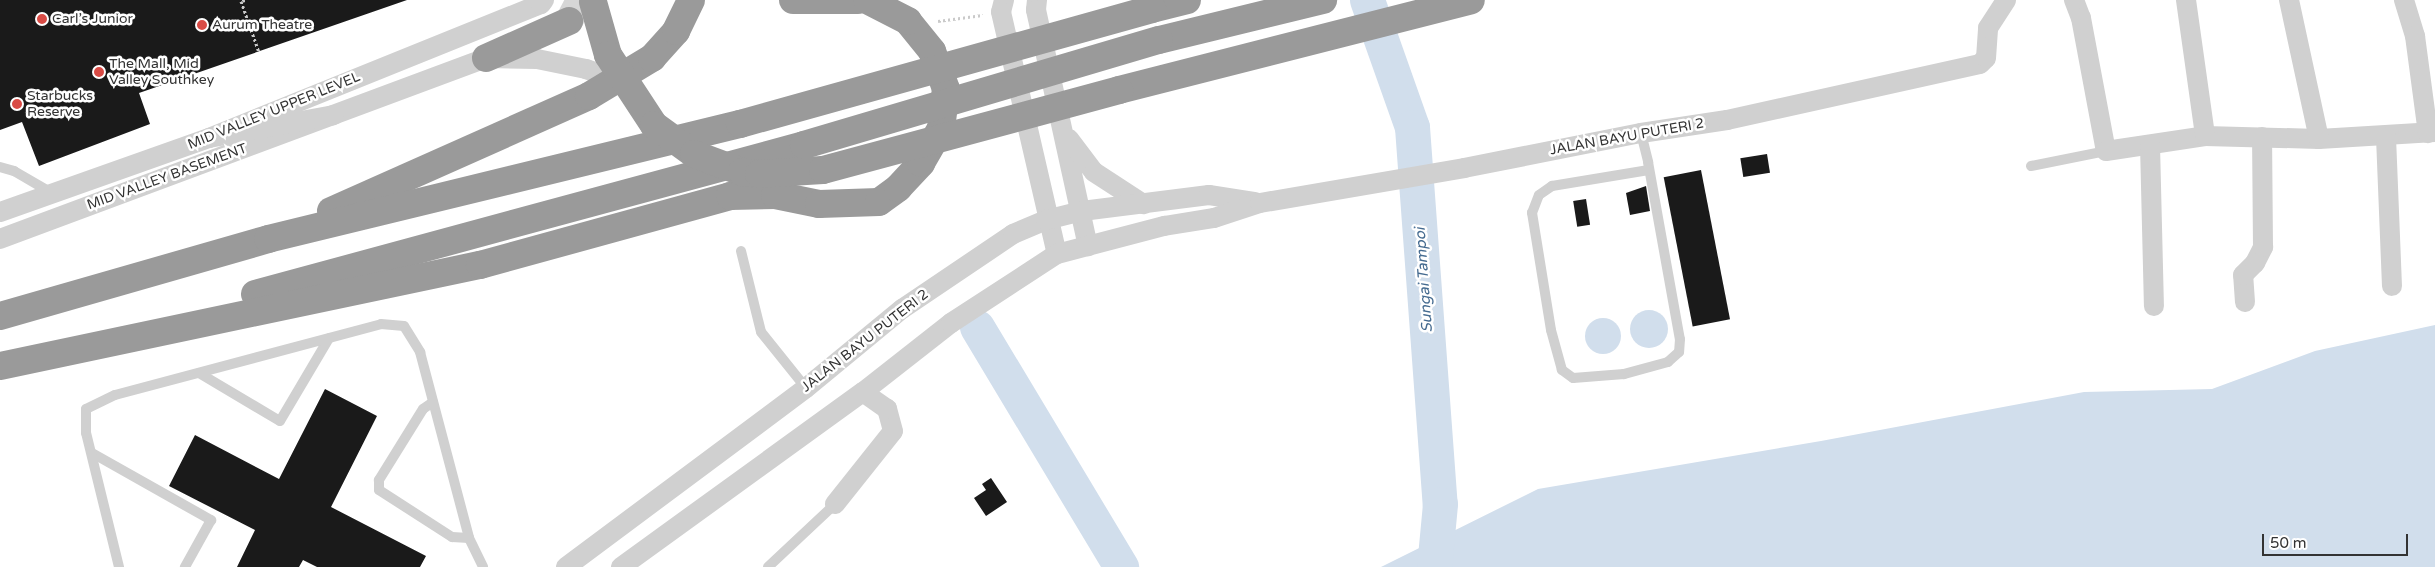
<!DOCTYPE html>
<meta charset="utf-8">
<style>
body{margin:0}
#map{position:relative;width:2435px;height:567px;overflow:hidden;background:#fff;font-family:"Varela Round",sans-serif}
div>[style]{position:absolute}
.water>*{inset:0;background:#d1deec}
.round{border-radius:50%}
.river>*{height:35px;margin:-17.5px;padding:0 17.5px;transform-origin:17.5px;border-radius:17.5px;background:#d1deec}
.building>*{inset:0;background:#1a1a1a;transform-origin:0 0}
.highway-tunnel>*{height:28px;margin-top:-14px;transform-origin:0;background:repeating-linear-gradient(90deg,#d6d6d6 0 28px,transparent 0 42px)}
.path>*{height:3px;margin-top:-1.5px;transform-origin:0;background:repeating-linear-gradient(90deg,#cacaca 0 2.5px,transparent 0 5px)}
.lane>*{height:10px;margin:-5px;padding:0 5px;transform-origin:5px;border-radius:5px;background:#d0d0d0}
.street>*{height:20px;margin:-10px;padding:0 10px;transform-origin:10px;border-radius:10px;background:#d0d0d0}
.highway>*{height:28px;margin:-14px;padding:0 14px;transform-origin:14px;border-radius:14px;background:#9a9a9a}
.street-bridge>*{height:20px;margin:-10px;padding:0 10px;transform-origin:10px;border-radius:10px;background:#d0d0d0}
.highway-bridge>*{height:28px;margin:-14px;padding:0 14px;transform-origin:14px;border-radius:14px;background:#9a9a9a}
.dots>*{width:14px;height:14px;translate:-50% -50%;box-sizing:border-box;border:2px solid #fff;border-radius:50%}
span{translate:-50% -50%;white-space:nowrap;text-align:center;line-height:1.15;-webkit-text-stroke:5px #fff;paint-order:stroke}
.poi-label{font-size:14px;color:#333}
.left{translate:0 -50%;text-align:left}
.street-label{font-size:14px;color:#333}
.water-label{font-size:15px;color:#456b90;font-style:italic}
.scale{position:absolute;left:2262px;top:534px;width:146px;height:22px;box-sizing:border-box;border:2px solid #333;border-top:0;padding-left:6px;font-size:15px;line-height:18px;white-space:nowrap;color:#333;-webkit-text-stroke:4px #fff;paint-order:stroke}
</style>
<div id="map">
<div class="water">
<div class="round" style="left:1630px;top:310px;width:38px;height:38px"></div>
<div class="round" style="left:1585px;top:318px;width:36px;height:36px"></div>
<div style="clip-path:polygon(2435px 325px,2435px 567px,1381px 567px,1538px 489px,1821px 441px,2084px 392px,2212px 389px,2315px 351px)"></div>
</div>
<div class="river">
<div style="left:1367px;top:0;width:135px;rotate:70.5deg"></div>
<div style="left:1412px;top:127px;width:378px;rotate:85.8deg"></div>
<div style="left:1440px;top:504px;width:63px;rotate:95.4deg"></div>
<div style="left:977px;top:327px;width:280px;rotate:59deg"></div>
</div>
<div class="building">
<div style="clip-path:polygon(0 0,407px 0,139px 93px,150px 124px,39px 166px,22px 122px,0 130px)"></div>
<div style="left:1767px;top:154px;width:19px;height:27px;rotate:81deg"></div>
<div style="left:1701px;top:170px;width:152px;height:38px;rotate:79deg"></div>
<div style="clip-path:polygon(1646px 186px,1650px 211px,1630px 215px,1626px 193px)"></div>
<div style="left:1586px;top:199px;width:26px;height:13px;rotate:81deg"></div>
<div style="clip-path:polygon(325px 389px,377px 416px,331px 507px,426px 556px,420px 567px,317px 567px,303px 560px,299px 567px,237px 567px,255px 530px,169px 486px,195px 435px,279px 479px)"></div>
<div style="clip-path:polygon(991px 478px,1007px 502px,986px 516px,974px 498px,986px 490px,982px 484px)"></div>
</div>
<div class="highway-tunnel">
<div style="left:569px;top:21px;width:24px;rotate:-62deg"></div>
</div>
<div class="path">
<div style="left:245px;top:0;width:4px;rotate:166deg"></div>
<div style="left:241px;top:1px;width:54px;rotate:70.6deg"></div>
<div style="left:938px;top:21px;width:45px;rotate:-7.6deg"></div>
</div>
<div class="lane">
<div style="left:1641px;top:133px;width:30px;rotate:76deg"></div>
<div style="left:1648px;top:162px;width:180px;rotate:79.8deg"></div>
<div style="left:1680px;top:339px;width:13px;rotate:94deg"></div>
<div style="left:1679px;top:352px;width:15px;rotate:138deg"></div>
<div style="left:1668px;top:362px;width:46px;rotate:164.7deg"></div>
<div style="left:1624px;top:374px;width:51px;rotate:175.5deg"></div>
<div style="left:1573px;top:378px;width:14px;rotate:-144deg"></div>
<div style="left:1562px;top:370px;width:41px;rotate:-105.4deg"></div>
<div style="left:1551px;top:330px;width:119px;rotate:-99.2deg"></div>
<div style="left:1532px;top:213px;width:19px;rotate:-69deg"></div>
<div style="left:1539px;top:195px;width:16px;rotate:-35deg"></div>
<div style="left:1552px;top:186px;width:98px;rotate:-9.4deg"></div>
<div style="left:2031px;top:166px;width:76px;rotate:-11.3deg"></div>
<div style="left:0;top:167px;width:15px;rotate:16deg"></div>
<div style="left:14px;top:171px;width:44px;rotate:30.1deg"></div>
<div style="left:741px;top:251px;width:83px;rotate:76.1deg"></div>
<div style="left:761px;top:332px;width:72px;rotate:51.2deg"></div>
<div style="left:199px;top:373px;width:94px;rotate:30.7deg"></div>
<div style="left:280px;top:421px;width:96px;rotate:-59.4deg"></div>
<div style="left:433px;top:402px;width:12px;rotate:145deg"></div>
<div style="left:423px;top:409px;width:84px;rotate:121.8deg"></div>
<div style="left:379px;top:480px;width:10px;rotate:90deg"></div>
<div style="left:379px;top:490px;width:87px;rotate:32.8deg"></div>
<div style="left:452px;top:537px;width:17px;rotate:3deg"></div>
<div style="left:92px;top:453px;width:137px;rotate:29.4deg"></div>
<div style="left:211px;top:520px;width:54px;rotate:119deg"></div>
<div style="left:119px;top:567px;width:138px;rotate:-103.8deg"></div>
<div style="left:86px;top:433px;width:24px;rotate:-90deg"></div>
<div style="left:86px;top:409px;width:32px;rotate:-26deg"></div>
<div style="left:115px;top:395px;width:275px;rotate:-14.9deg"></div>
<div style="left:381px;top:324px;width:23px;rotate:5deg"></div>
<div style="left:404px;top:326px;width:31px;rotate:58deg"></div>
<div style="left:420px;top:352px;width:192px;rotate:75.2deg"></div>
<div style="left:469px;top:538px;width:32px;rotate:64deg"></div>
<div style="left:768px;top:567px;width:92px;rotate:-43.2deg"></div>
</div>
<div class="street">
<div style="left:1004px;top:0;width:12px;rotate:104deg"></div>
<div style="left:1001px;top:12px;width:248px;rotate:77deg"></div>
<div style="left:1037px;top:0;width:10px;rotate:96deg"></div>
<div style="left:1036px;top:10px;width:242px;rotate:77.6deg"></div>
<div style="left:2074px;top:0;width:19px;rotate:69deg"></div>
<div style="left:2081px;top:18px;width:135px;rotate:79.4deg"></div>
<div style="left:2106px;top:151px;width:100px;rotate:-8.6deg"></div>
<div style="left:2205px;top:136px;width:114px;rotate:1.5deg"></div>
<div style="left:2319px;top:139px;width:116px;rotate:-3.5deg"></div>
<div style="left:2186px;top:0;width:137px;rotate:82deg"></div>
<div style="left:2289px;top:0;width:142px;rotate:77.8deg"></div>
<div style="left:2404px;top:0;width:38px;rotate:73deg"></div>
<div style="left:2415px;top:36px;width:98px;rotate:82.4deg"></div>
<div style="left:2386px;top:137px;width:149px;rotate:87.7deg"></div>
<div style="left:1069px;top:139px;width:41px;rotate:52.9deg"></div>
<div style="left:1094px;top:172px;width:59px;rotate:33.1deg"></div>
<div style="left:2150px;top:145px;width:161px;rotate:88.6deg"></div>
<div style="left:0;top:212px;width:222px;rotate:-19.5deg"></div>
<div style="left:209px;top:138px;width:358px;rotate:-22deg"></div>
<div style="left:541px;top:4px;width:5px;rotate:-53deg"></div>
<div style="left:0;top:239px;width:519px;rotate:-20.43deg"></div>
<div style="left:486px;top:58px;width:51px;rotate:1.1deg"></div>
<div style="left:537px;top:59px;width:50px;rotate:11.5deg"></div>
<div style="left:586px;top:69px;width:32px;rotate:20deg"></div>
<div style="left:2245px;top:302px;width:27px;rotate:-94deg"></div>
<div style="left:2243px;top:275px;width:17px;rotate:-45deg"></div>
<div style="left:2255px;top:263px;width:18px;rotate:-63deg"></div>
<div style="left:2263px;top:247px;width:110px;rotate:-90.5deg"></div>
<div style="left:835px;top:504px;width:93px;rotate:-51.5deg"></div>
<div style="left:893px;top:431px;width:23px;rotate:-105deg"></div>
<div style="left:887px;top:409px;width:29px;rotate:-145deg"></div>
<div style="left:566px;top:567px;width:299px;rotate:-36.7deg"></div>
<div style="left:806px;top:388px;width:124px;rotate:-39.5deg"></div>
<div style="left:902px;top:309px;width:134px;rotate:-34deg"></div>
<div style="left:1013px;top:234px;width:36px;rotate:-23deg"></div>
<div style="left:1046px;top:220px;width:37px;rotate:-14deg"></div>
<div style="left:1082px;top:211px;width:128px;rotate:-7.2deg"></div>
<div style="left:1209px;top:195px;width:47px;rotate:8.7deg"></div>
<div style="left:621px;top:567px;width:299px;rotate:-35.9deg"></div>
<div style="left:863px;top:392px;width:112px;rotate:-38.1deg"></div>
<div style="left:951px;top:323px;width:126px;rotate:-33.1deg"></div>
<div style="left:1057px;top:254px;width:111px;rotate:-14.7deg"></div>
<div style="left:1164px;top:226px;width:51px;rotate:-9.1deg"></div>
<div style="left:1214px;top:218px;width:48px;rotate:-18.1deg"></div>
<div style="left:1260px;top:203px;width:207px;rotate:-9.7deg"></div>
<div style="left:1464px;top:168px;width:180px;rotate:-11.2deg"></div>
<div style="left:1641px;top:133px;width:87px;rotate:-8.6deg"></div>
<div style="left:1727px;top:120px;width:259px;rotate:-12.5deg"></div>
<div style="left:1980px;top:64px;width:8px;rotate:-45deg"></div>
<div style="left:1986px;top:58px;width:30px;rotate:-86deg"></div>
<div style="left:1988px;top:28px;width:33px;rotate:-57deg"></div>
</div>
<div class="highway">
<div style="left:793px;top:0;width:65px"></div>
<div style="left:1152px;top:9px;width:36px;rotate:-14deg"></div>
<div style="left:1159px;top:40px;width:169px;rotate:-13.7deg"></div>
<div style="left:486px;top:58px;width:91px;rotate:-24deg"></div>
<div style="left:1119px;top:90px;width:363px;rotate:-14.3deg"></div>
<div style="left:331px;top:211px;width:282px;rotate:-24deg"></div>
<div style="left:589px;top:96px;width:74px;rotate:-31.1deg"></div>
<div style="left:652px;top:58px;width:36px;rotate:-48deg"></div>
<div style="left:676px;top:31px;width:34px;rotate:-64deg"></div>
<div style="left:255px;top:294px;width:569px;rotate:-15.18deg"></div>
<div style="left:0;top:316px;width:279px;rotate:-16deg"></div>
<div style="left:268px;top:239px;width:486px;rotate:-13.7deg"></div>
<div style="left:0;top:366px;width:491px;rotate:-11.9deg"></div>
<div style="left:480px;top:265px;width:259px;rotate:-15.4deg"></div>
<div style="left:730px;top:196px;width:45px;rotate:-1.3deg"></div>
<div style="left:775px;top:195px;width:45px;rotate:11.6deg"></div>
<div style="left:819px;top:204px;width:60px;rotate:-1.9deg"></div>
<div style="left:879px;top:202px;width:24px;rotate:-36deg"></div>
<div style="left:898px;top:188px;width:34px;rotate:-47deg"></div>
<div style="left:921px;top:163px;width:39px;rotate:-60deg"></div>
<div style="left:941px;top:129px;width:40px;rotate:-82.9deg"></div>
<div style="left:946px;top:89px;width:40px;rotate:-110.2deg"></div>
<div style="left:932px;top:51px;width:38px;rotate:-129deg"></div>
<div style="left:908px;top:21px;width:46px;rotate:-152.9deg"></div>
</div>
<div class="street-bridge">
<div style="left:209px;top:138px;width:127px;rotate:-10.4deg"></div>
</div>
<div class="highway-bridge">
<div style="left:593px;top:2px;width:55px;rotate:74.2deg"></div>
<div style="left:608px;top:55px;width:84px;rotate:56.7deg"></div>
<div style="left:654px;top:125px;width:49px;rotate:35.9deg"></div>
<div style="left:694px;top:154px;width:51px;rotate:20.6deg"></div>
<div style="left:742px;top:172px;width:17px;rotate:7deg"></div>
<div style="left:759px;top:174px;width:64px;rotate:-3.6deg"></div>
<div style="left:823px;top:170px;width:307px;rotate:-15.1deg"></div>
<div style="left:740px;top:124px;width:428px;rotate:-15.6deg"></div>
<div style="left:804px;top:145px;width:370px;rotate:-16.5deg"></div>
</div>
<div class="dots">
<div style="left:42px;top:19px;background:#d94b45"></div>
<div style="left:202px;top:25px;background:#d94b45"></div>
<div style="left:99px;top:72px;background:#d94b45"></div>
<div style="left:17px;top:104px;background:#d94b45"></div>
</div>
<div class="poi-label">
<span class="left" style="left:52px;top:19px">Carl’s Junior</span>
<span class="left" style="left:212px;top:25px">Aurum Theatre</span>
<span class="left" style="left:109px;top:72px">The Mall, Mid<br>Valley Southkey</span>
<span class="left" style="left:27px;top:104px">Starbucks<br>Reserve</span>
</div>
<div class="street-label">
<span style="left:274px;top:111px;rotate:-22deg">MID VALLEY UPPER LEVEL</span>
<span style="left:1627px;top:137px;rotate:-10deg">JALAN BAYU PUTERI 2</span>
<span style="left:167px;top:177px;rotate:-20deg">MID VALLEY BASEMENT</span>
<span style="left:865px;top:341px;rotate:-38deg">JALAN BAYU PUTERI 2</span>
</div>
<div class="water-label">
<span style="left:1424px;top:280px;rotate:-94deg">Sungai Tampoi</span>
</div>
<div class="scale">50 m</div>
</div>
